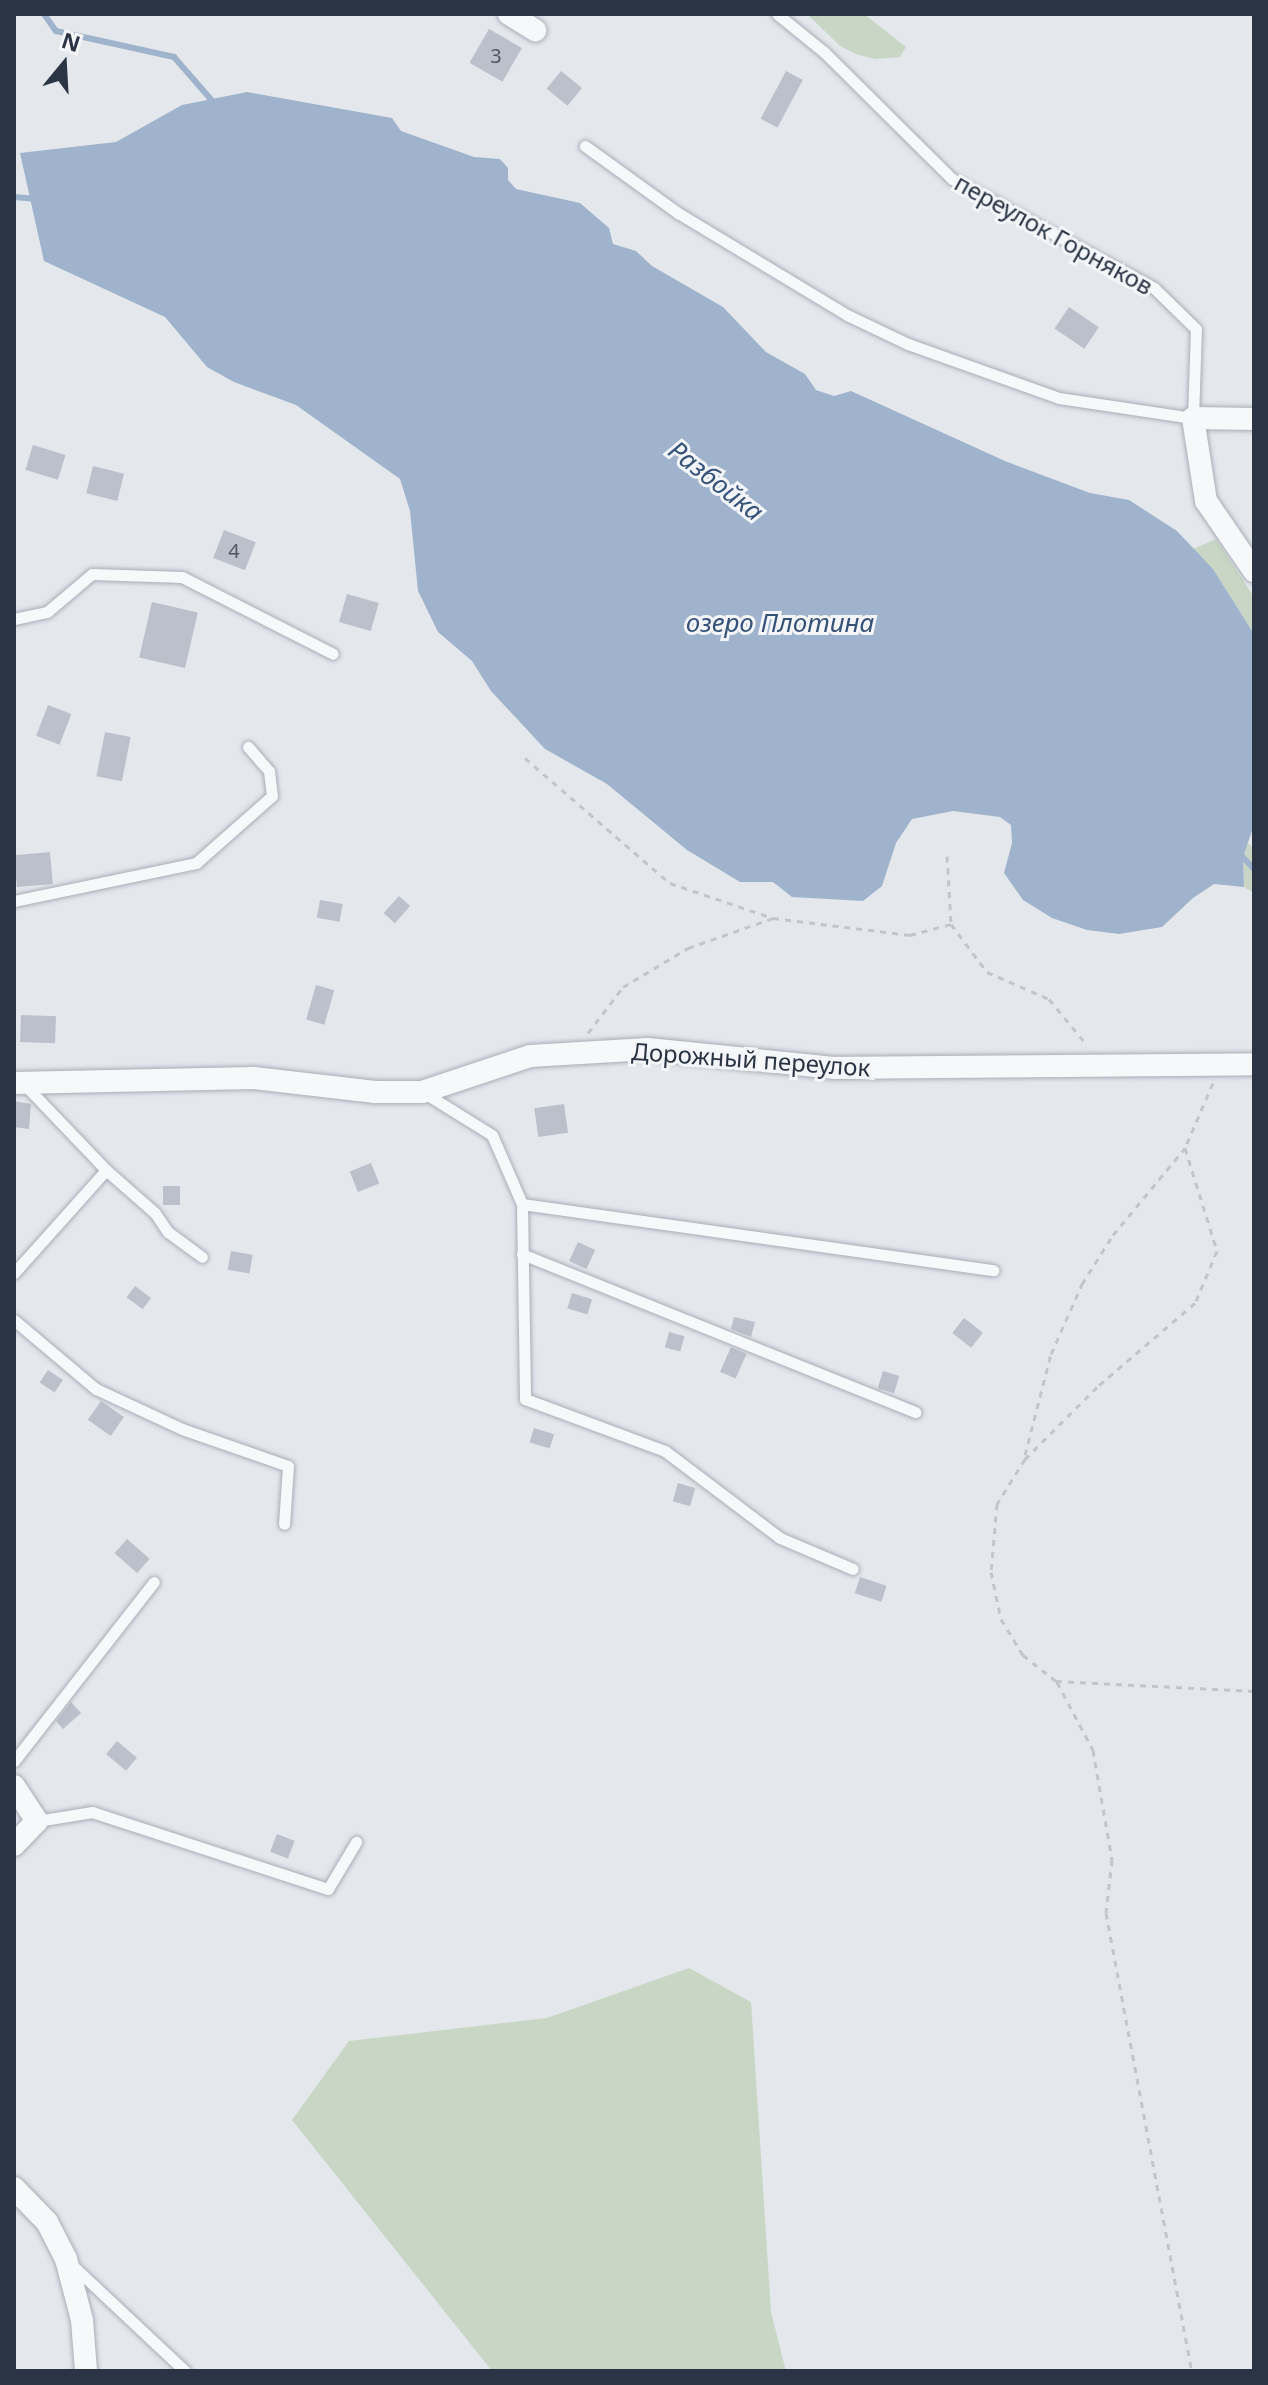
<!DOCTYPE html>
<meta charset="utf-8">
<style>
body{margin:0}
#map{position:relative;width:1268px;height:2385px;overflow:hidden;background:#e4e7ec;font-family:"Noto Sans",sans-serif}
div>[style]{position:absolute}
.green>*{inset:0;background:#c9d6c5}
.water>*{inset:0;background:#9fb4cc}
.stream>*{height:6px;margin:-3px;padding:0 3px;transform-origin:3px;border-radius:3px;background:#9fb4cc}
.building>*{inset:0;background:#bbc0ca;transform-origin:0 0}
.path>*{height:3px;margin-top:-1.5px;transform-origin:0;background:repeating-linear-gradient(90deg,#c2c5cb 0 6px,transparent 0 12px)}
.roads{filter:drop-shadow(0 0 2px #a9aeb7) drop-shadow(0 0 2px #a9aeb7)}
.service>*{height:11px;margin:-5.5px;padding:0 5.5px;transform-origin:5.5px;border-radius:5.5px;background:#f7f8fa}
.minor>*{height:22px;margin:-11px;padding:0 11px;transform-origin:11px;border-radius:11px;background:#f7f8fa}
span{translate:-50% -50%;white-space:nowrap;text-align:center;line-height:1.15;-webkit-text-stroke:6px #f4f6f9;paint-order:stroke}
.number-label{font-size:20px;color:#4f5766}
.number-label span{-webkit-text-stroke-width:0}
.street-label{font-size:24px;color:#2b3445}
.water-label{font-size:26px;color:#34527a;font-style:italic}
.frame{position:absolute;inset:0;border:16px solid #2b3445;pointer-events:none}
.north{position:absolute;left:24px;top:24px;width:80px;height:80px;-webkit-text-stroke:6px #f4f6f9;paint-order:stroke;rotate:18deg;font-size:22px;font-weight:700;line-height:32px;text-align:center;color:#2b3445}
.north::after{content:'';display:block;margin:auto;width:28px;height:36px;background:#2b3445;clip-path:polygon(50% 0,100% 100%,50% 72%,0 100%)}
</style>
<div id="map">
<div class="green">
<div style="clip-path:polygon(807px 14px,864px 14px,906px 47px,900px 57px,875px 59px,856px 54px,840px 46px)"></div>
<div style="clip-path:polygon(1216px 539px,1254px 597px,1254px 634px,1213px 569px,1193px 549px)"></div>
<div style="clip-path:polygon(1247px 842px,1254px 849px,1254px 893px,1244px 887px,1243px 857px)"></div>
<div style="clip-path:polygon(689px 1968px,751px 2002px,771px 2312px,786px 2371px,492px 2371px,292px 2120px,349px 2041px,547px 2018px)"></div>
</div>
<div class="water">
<div style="clip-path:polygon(247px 92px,392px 118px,401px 131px,474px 157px,500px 159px,508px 168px,508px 180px,516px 189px,580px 203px,609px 228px,613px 244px,636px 251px,652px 266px,723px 307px,766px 352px,805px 374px,816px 390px,834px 396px,851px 391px,1005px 461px,1090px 493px,1129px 500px,1177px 531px,1213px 569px,1254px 634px,1254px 825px,1243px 857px,1244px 887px,1214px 884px,1193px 898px,1162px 927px,1119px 934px,1087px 930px,1052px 918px,1023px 900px,1004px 873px,1012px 843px,1011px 825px,1000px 817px,953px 811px,912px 819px,896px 843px,882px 886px,863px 901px,792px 897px,773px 882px,740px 882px,687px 850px,607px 784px,545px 749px,491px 691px,472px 661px,438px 632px,418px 591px,410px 511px,400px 479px,296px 405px,234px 382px,207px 367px,165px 317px,44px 261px,20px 153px,116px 142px,182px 105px)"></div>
</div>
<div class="stream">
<div style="left:44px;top:14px;width:21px;rotate:55deg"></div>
<div style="left:56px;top:31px;width:121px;rotate:12.4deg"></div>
<div style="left:174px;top:57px;width:62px;rotate:48.9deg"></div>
<div style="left:14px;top:197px;width:24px;rotate:5deg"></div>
<div style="left:1238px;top:852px;width:23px;rotate:47deg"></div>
</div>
<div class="building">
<div style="left:489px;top:29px;width:38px;height:39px;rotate:30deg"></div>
<div style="left:561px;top:71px;width:27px;height:23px;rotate:39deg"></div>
<div style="left:786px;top:71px;width:19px;height:54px;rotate:28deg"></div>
<div style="left:1069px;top:307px;width:36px;height:26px;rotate:34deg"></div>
<div style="left:33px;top:445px;width:34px;height:26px;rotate:17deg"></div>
<div style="left:93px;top:466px;width:32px;height:28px;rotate:14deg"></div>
<div style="left:224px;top:530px;width:34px;height:30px;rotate:21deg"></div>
<div style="left:347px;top:594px;width:33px;height:29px;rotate:16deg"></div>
<div style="left:152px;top:602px;width:47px;height:57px;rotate:13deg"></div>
<div style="left:48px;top:705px;width:25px;height:33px;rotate:21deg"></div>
<div style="left:105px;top:732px;width:26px;height:45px;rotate:11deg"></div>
<div style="left:50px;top:852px;width:32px;height:36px;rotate:85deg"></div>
<div style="left:399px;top:896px;width:15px;height:23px;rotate:42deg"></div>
<div style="left:320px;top:900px;width:23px;height:18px;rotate:10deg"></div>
<div style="left:316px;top:985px;width:19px;height:36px;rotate:16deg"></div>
<div style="left:21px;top:1015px;width:35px;height:27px;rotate:2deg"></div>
<div style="clip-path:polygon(14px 1101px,31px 1104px,29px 1129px,14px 1127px)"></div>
<div style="left:564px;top:1104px;width:29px;height:30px;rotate:82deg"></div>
<div style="left:371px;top:1163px;width:22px;height:23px;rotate:68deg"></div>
<div style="left:163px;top:1186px;width:17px;height:19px"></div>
<div style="left:578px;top:1242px;width:19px;height:21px;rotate:25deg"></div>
<div style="left:231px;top:1251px;width:22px;height:19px;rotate:10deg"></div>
<div style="left:135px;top:1286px;width:20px;height:14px;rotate:37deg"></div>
<div style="left:572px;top:1293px;width:21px;height:16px;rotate:17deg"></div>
<div style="clip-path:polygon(734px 1317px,755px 1322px,751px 1337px,731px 1329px)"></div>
<div style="left:964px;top:1318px;width:24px;height:19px;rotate:38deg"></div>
<div style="left:669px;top:1332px;width:16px;height:16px;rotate:15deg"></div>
<div style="left:731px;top:1347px;width:17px;height:27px;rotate:24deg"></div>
<div style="left:48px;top:1370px;width:18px;height:15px;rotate:34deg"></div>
<div style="left:883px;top:1371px;width:17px;height:18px;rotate:17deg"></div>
<div style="left:101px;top:1401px;width:28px;height:23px;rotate:35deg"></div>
<div style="left:534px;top:1428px;width:21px;height:15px;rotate:17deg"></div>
<div style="left:678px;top:1483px;width:18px;height:19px;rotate:16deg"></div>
<div style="left:127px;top:1539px;width:30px;height:19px;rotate:41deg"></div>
<div style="left:860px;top:1577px;width:28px;height:17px;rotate:18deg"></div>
<div style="clip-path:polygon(71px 1702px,81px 1713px,63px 1729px,56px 1721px)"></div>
<div style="left:117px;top:1741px;width:26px;height:17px;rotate:40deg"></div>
<div style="left:277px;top:1834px;width:19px;height:19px;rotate:21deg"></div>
</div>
<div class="path">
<div style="left:525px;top:758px;width:191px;rotate:40.8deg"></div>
<div style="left:670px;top:883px;width:109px;rotate:18.8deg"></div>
<div style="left:773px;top:918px;width:138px;rotate:7.1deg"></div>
<div style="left:910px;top:935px;width:42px;rotate:-15deg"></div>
<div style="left:947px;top:856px;width:68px;rotate:86.6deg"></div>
<div style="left:951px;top:924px;width:60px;rotate:53.1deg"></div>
<div style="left:987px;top:972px;width:68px;rotate:23.5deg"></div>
<div style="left:1049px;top:999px;width:60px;rotate:50.4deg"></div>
<div style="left:588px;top:1033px;width:58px;rotate:-52.7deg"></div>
<div style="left:623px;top:987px;width:76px;rotate:-31deg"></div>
<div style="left:688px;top:948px;width:90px;rotate:-19.4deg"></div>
<div style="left:1213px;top:1083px;width:71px;rotate:113.3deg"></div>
<div style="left:1185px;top:1148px;width:108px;rotate:72.7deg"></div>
<div style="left:1217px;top:1251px;width:56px;rotate:112.9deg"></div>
<div style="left:1195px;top:1303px;width:129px;rotate:139.4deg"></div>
<div style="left:1097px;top:1387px;width:102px;rotate:135deg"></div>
<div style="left:1025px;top:1459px;width:53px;rotate:121.9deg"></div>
<div style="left:997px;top:1504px;width:68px;rotate:95deg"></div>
<div style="left:991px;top:1572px;width:48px;rotate:78deg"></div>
<div style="left:1001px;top:1619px;width:42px;rotate:58.6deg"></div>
<div style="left:1023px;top:1655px;width:42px;rotate:38.2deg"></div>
<div style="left:1056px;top:1681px;width:198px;rotate:2.9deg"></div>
<div style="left:1025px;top:1455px;width:104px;rotate:-75.6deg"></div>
<div style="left:1051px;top:1354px;width:77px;rotate:-66.1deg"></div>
<div style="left:1082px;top:1284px;width:58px;rotate:-57.7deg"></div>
<div style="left:1113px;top:1235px;width:113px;rotate:-50.4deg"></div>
<div style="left:1057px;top:1682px;width:77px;rotate:62.1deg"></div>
<div style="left:1093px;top:1750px;width:112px;rotate:80.2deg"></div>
<div style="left:1112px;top:1860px;width:53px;rotate:96.5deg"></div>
<div style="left:1106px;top:1913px;width:466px;rotate:79.4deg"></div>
</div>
<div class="roads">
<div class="service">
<div style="left:585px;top:146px;width:115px;rotate:35.8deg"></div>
<div style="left:678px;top:213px;width:197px;rotate:31.1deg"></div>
<div style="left:847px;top:315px;width:68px;rotate:25.4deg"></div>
<div style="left:908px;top:344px;width:160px;rotate:19.7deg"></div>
<div style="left:1059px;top:398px;width:135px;rotate:8.5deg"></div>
<div style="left:1193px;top:418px;width:89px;rotate:-88.1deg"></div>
<div style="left:1196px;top:329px;width:59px;rotate:-135.7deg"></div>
<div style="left:1154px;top:288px;width:230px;rotate:-151.6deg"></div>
<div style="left:952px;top:179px;width:180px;rotate:-135.2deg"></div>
<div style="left:824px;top:52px;width:60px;rotate:-141deg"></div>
<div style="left:14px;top:619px;width:34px;rotate:-12deg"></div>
<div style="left:47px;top:612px;width:59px;rotate:-40.2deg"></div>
<div style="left:92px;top:574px;width:90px;rotate:1.9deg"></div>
<div style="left:182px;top:577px;width:169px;rotate:27deg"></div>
<div style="left:14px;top:901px;width:186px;rotate:-11.8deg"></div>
<div style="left:196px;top:863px;width:101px;rotate:-41.4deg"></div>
<div style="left:272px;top:796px;width:25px;rotate:-97deg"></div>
<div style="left:269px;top:771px;width:32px;rotate:-131deg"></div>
<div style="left:23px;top:1083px;width:120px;rotate:46.3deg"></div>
<div style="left:106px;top:1170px;width:65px;rotate:41.3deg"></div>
<div style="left:155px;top:1213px;width:23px;rotate:56deg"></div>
<div style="left:168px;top:1232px;width:42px;rotate:36.3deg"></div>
<div style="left:423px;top:1092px;width:81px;rotate:31.9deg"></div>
<div style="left:492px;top:1135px;width:75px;rotate:66.5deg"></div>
<div style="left:522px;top:1204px;width:476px;rotate:8deg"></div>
<div style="left:522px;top:1204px;width:195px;rotate:89.1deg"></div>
<div style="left:525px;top:1399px;width:149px;rotate:20.4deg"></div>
<div style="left:665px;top:1451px;width:144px;rotate:37.1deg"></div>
<div style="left:780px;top:1538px;width:79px;rotate:23deg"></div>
<div style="left:522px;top:1254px;width:424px;rotate:21.9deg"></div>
<div style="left:14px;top:1273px;width:138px;rotate:-48.2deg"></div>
<div style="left:14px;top:1320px;width:107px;rotate:40.1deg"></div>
<div style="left:96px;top:1389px;width:95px;rotate:24.9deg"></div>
<div style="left:182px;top:1429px;width:112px;rotate:19.2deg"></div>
<div style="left:288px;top:1466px;width:58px;rotate:93.9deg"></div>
<div style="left:14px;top:1761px;width:227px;rotate:-52deg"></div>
<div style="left:37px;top:1821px;width:56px;rotate:-9.3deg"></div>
<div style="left:92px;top:1812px;width:248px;rotate:18.1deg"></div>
<div style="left:328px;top:1889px;width:55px;rotate:-59.2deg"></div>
<div style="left:72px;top:2265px;width:155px;rotate:43.2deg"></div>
</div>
<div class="minor">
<div style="left:509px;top:14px;width:31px;rotate:32deg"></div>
<div style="left:1254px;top:419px;width:61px;rotate:-179.1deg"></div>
<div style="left:1193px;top:418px;width:84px;rotate:81.1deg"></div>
<div style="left:1206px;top:501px;width:85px;rotate:55.6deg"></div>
<div style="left:14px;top:1083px;width:240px;rotate:-1.2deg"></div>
<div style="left:254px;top:1078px;width:122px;rotate:6.6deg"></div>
<div style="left:375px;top:1092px;width:47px"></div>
<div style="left:422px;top:1092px;width:114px;rotate:-18.4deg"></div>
<div style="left:530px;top:1056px;width:118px;rotate:-3.4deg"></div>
<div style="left:648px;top:1049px;width:189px;rotate:5.8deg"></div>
<div style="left:836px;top:1068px;width:418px;rotate:-0.5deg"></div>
<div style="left:14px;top:1786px;width:42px;rotate:56.7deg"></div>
<div style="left:37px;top:1821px;width:33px;rotate:134deg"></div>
<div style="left:14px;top:2188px;width:47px;rotate:45.9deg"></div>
<div style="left:47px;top:2222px;width:42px;rotate:62.8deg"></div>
<div style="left:66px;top:2259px;width:63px;rotate:75.3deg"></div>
<div style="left:82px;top:2320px;width:51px;rotate:85.5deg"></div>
</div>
</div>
<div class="number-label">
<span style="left:496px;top:55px">3</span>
<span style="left:234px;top:550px">4</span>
</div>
<div class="street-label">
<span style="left:1054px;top:234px;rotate:29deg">переулок Горняков</span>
<span style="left:751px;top:1059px;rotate:4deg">Дорожный переулок</span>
</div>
<div class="water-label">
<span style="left:716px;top:481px;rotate:38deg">Разбойка</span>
<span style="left:780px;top:623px">озеро Плотина</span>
</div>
<div class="frame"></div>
<div class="north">N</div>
</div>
